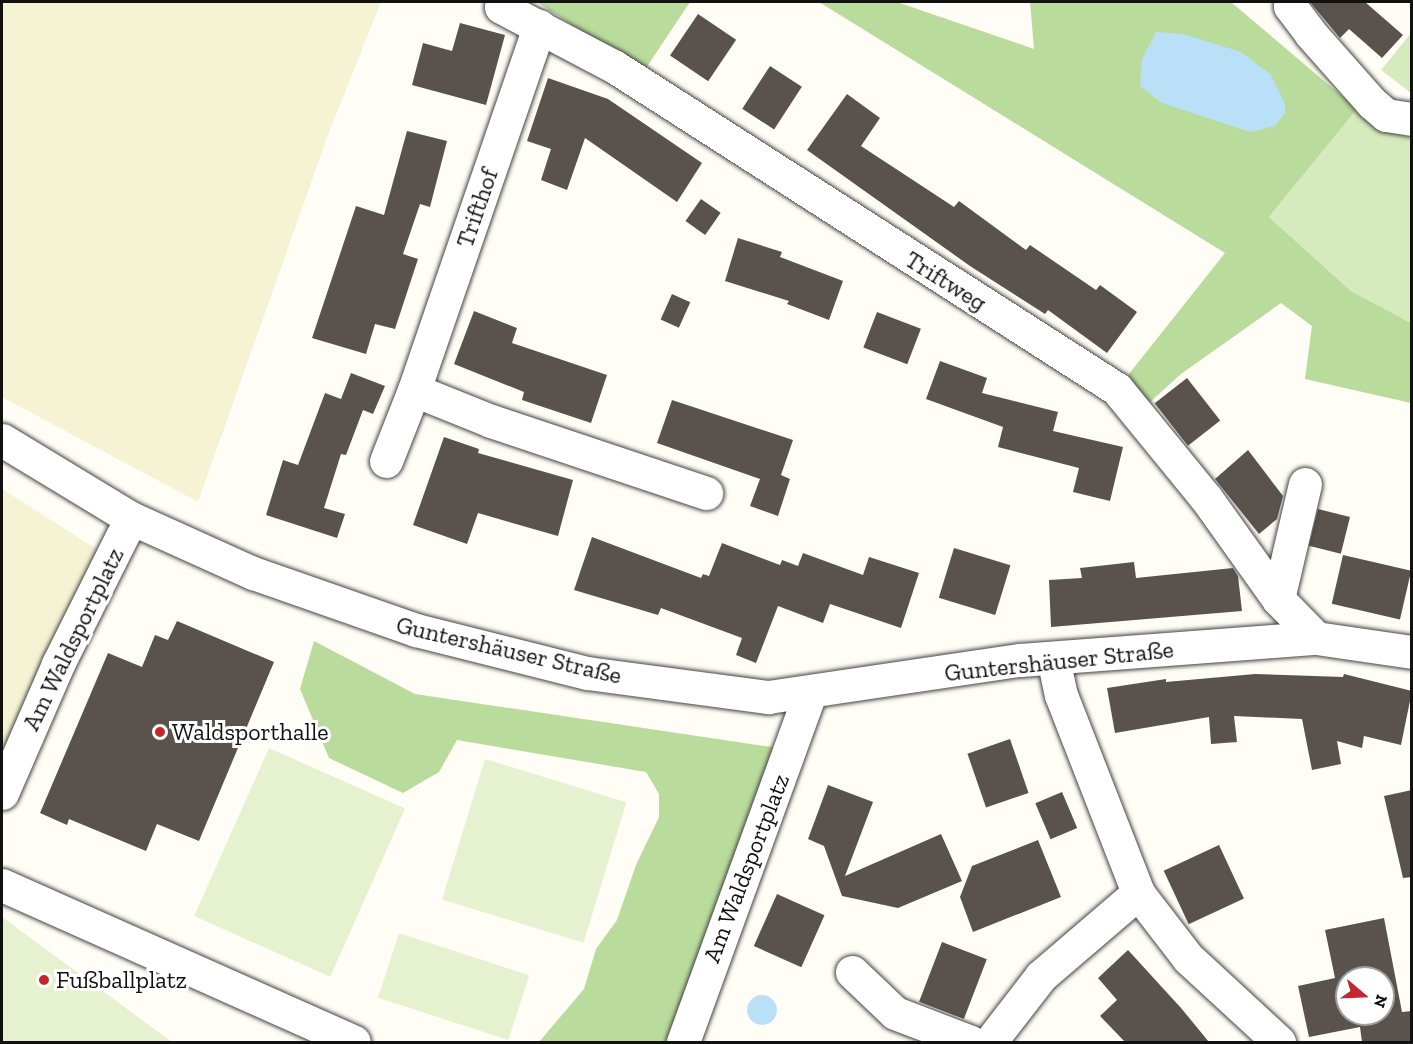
<!DOCTYPE html>
<meta charset="utf-8">
<style>
body{margin:0}
#map{position:relative;width:1413px;height:1044px;overflow:hidden;background:#fffdf5;font-family:"Zilla Slab",serif}
div>[style]{position:absolute}
.farmland>*{inset:0;background:#f6f3d4}
.green>*{inset:0;background:#d5ebbd}
.forest>*{inset:0;background:#b9dc9c}
.pitch>*{inset:0;background:#e6f2cf;transform-origin:0 0}
.water>*{inset:0;background:#b9e0f7}
.round{border-radius:50%}
.building>*{inset:0;background:#5a524d;transform-origin:0 0}
.roads{filter:drop-shadow(0 0 2px #444) drop-shadow(0 0 2px #444)}
.minor>*{height:33px;margin:-16.5px;padding:0 16.5px;transform-origin:16.5px;border-radius:16.5px;background:#fff}
.dots>*{width:16px;height:16px;translate:-50% -50%;box-sizing:border-box;border:3px solid #fff;border-radius:50%}
span{translate:-50% -50%;white-space:nowrap;text-align:center;line-height:1.15;-webkit-text-stroke:6px #fff;paint-order:stroke}
.street-label{font-size:24px;color:#111}
.poi-label{font-size:24px;color:#111}
.left{translate:0 -50%;text-align:left}
.frame{position:absolute;inset:0;border:3px solid #111;pointer-events:none}
.north{position:absolute;left:1335px;top:966px;width:60px;height:60px;box-sizing:border-box;background:#fff;border:2px solid #a0a0a0;border-radius:50%;rotate:109deg;font-size:16px;font-weight:700;line-height:24px;text-align:center;color:#111}
.north::after{content:'';display:block;margin:auto;width:21px;height:27px;background:#c4262e;clip-path:polygon(50% 0,100% 100%,50% 72%,0 100%)}
</style>
<div id="map">
<div class="farmland">
<div style="clip-path:polygon(2px 2px,381px 2px,328px 135px,198px 502px,2px 397px)"></div>
<div style="clip-path:polygon(2px 489px,98px 550px,2px 765px)"></div>
</div>
<div class="green">
<div style="clip-path:polygon(1411px 33px,1411px 93px,1381px 70px)"></div>
<div style="clip-path:polygon(1357px 109px,1411px 139px,1411px 323px,1351px 291px,1269px 217px)"></div>
</div>
<div class="forest">
<div style="clip-path:polygon(537px 2px,690px 2px,644px 71px)"></div>
<div style="clip-path:polygon(819px 2px,897px 2px,1034px 49px,1030px 2px,1231px 2px,1357px 109px,1269px 217px,1351px 291px,1411px 323px,1411px 403px,1305px 379px,1312px 326px,1281px 303px,1181px 374px,1139px 412px,1117px 389px,1225px 253px)"></div>
<div style="clip-path:polygon(314px 641px,415px 694px,778px 748px,670px 1042px,539px 1042px,584px 989px,596px 949px,617px 920px,636px 865px,659px 817px,659px 794px,646px 772px,457px 740px,439px 772px,403px 793px,329px 758px,300px 689px)"></div>
</div>
<div class="pitch">
<div style="left:269px;top:748px;width:149px;height:184px;rotate:24deg"></div>
<div style="left:485px;top:759px;width:148px;height:147px;rotate:17deg"></div>
<div style="clip-path:polygon(2px 917px,172px 1042px,2px 1042px)"></div>
<div style="left:399px;top:933px;width:137px;height:68px;rotate:18deg"></div>
</div>
<div class="water">
<div style="clip-path:polygon(1156px 32px,1183px 34px,1241px 52px,1271px 75px,1285px 104px,1285px 113px,1275px 126px,1250px 132px,1162px 103px,1140px 86px,1142px 59px)"></div>
<div class="round" style="left:747px;top:995px;width:30px;height:30px"></div>
</div>
<div class="building">
<div style="clip-path:polygon(1310px 2px,1365px 2px,1403px 35px,1382px 58px,1349px 29px,1340px 38px)"></div>
<div style="left:698px;top:14px;width:46px;height:50px;rotate:34deg"></div>
<div style="clip-path:polygon(460px 23px,505px 35px,486px 105px,412px 85px,423px 43px,452px 51px)"></div>
<div style="left:770px;top:66px;width:38px;height:51px;rotate:33deg"></div>
<div style="clip-path:polygon(548px 78px,608px 99px,702px 163px,677px 202px,585px 138px,567px 190px,541px 180px,551px 149px,527px 141px)"></div>
<div style="clip-path:polygon(847px 94px,880px 118px,861px 146px,954px 207px,959px 201px,1026px 250px,1030px 245px,1096px 290px,1100px 285px,1137px 312px,1107px 353px,1048px 310px,1045px 314px,970px 266px,807px 150px)"></div>
<div style="clip-path:polygon(407px 131px,447px 141px,430px 207px,420px 204px,403px 254px,418px 259px,395px 329px,375px 324px,366px 354px,312px 338px,356px 206px,384px 215px)"></div>
<div style="left:701px;top:199px;width:24px;height:27px;rotate:35deg"></div>
<div style="clip-path:polygon(738px 238px,782px 252px,780px 257px,843px 281px,829px 320px,787px 304px,789px 301px,725px 281px)"></div>
<div style="left:672px;top:294px;width:20px;height:28px;rotate:24deg"></div>
<div style="clip-path:polygon(474px 311px,517px 328px,512px 343px,607px 375px,591px 423px,522px 400px,524px 392px,454px 364px)"></div>
<div style="left:877px;top:312px;width:47px;height:38px;rotate:21deg"></div>
<div style="clip-path:polygon(940px 361px,987px 378px,982px 393px,1058px 412px,1053px 431px,1123px 447px,1110px 501px,1073px 492px,1079px 468px,998px 447px,1003px 427px,926px 399px)"></div>
<div style="clip-path:polygon(351px 373px,385px 386px,373px 414px,363px 410px,346px 455px,341px 454px,324px 508px,345px 514px,337px 538px,266px 515px,283px 460px,298px 465px,325px 393px,341px 399px)"></div>
<div style="left:1187px;top:378px;width:54px;height:41px;rotate:52deg"></div>
<div style="clip-path:polygon(672px 400px,793px 440px,781px 475px,790px 479px,778px 516px,750px 506px,760px 479px,657px 443px)"></div>
<div style="clip-path:polygon(444px 437px,479px 449px,478px 453px,573px 480px,558px 536px,478px 513px,467px 544px,413px 525px)"></div>
<div style="clip-path:polygon(1248px 450px,1283px 496px,1277px 519px,1259px 534px,1215px 479px)"></div>
<div style="left:1318px;top:509px;width:33px;height:38px;rotate:14deg"></div>
<div style="clip-path:polygon(592px 537px,701px 578px,703px 574px,709px 576px,722px 543px,780px 565px,782px 560px,798px 566px,803px 553px,863px 575px,869px 557px,919px 573px,901px 628px,830px 604px,823px 623px,778px 606px,756px 663px,736px 655px,742px 638px,661px 608px,658px 615px,574px 590px)"></div>
<div style="left:954px;top:548px;width:59px;height:52px;rotate:17deg"></div>
<div style="left:1343px;top:555px;width:70px;height:50px;rotate:13deg"></div>
<div style="clip-path:polygon(1134px 562px,1136px 578px,1233px 568px,1238px 576px,1242px 611px,1051px 627px,1049px 580px,1082px 578px,1080px 568px)"></div>
<div style="clip-path:polygon(177px 621px,274px 662px,199px 841px,157px 824px,146px 851px,69px 819px,67px 825px,40px 813px,108px 653px,142px 667px,155px 635px,168px 640px)"></div>
<div style="clip-path:polygon(1255px 674px,1343px 677px,1344px 674px,1412px 691px,1401px 745px,1364px 736px,1362px 748px,1337px 741px,1341px 764px,1312px 770px,1302px 719px,1234px 716px,1237px 742px,1211px 744px,1209px 717px,1115px 733px,1107px 688px,1166px 679px,1166px 682px)"></div>
<div style="left:1010px;top:739px;width:57px;height:45px;rotate:71deg"></div>
<div style="clip-path:polygon(828px 785px,873px 802px,845px 876px,941px 834px,962px 881px,898px 908px,842px 896px,824px 846px,808px 839px)"></div>
<div style="clip-path:polygon(1412px 790px,1412px 877px,1403px 878px,1384px 796px)"></div>
<div style="left:1062px;top:792px;width:39px;height:29px;rotate:67deg"></div>
<div style="clip-path:polygon(1038px 840px,1061px 897px,973px 932px,960px 897px,972px 866px)"></div>
<div style="left:1219px;top:845px;width:59px;height:61px;rotate:65deg"></div>
<div style="left:777px;top:894px;width:52px;height:57px;rotate:24deg"></div>
<div style="clip-path:polygon(evenodd,1384px 918px,1402px 1012px,1412px 1011px,1412px 1042px,1362px 1042px,1360px 1027px,1309px 1037px,1298px 986px,1335px 978px,1325px 930px,1384px 918px,1347px 978px,1383px 978px,1383px 1014px,1347px 1014px,1347px 978px)"></div>
<div style="left:942px;top:942px;width:48px;height:64px;rotate:21deg"></div>
<div style="clip-path:polygon(1128px 950px,1181px 1008px,1209px 1042px,1125px 1042px,1100px 1016px,1117px 1000px,1098px 978px)"></div>
</div>
<div class="roads">
<div class="minor">
<div style="left:505px;top:2px;width:6px;rotate:129deg"></div>
<div style="left:501px;top:7px;width:129px;rotate:27.8deg"></div>
<div style="left:615px;top:67px;width:596px;rotate:32.68deg"></div>
<div style="left:1117px;top:389px;width:141px;rotate:50.8deg"></div>
<div style="left:1206px;top:498px;width:124px;rotate:54.5deg"></div>
<div style="left:1278px;top:599px;width:54px;rotate:45.7deg"></div>
<div style="left:1291px;top:2px;width:4px;rotate:104deg"></div>
<div style="left:1290px;top:6px;width:34px;rotate:53deg"></div>
<div style="left:1310px;top:33px;width:94px;rotate:48.5deg"></div>
<div style="left:1372px;top:103px;width:18px;rotate:41deg"></div>
<div style="left:1386px;top:115px;width:26px;rotate:9deg"></div>
<div style="left:414px;top:390px;width:83px;rotate:21.9deg"></div>
<div style="left:491px;top:421px;width:227px;rotate:18.5deg"></div>
<div style="left:2px;top:440px;width:151px;rotate:31.2deg"></div>
<div style="left:131px;top:518px;width:134px;rotate:24.3deg"></div>
<div style="left:253px;top:573px;width:173px;rotate:19.3deg"></div>
<div style="left:416px;top:630px;width:176px;rotate:14.1deg"></div>
<div style="left:587px;top:673px;width:183px;rotate:7.6deg"></div>
<div style="left:768px;top:697px;width:255px;rotate:-8.4deg"></div>
<div style="left:1020px;top:660px;width:297px;rotate:-4.3deg"></div>
<div style="left:1316px;top:638px;width:97px;rotate:8.3deg"></div>
<div style="left:386px;top:461px;width:76px;rotate:-68.5deg"></div>
<div style="left:414px;top:390px;width:385px;rotate:-71deg"></div>
<div style="left:1278px;top:599px;width:118px;rotate:-76.8deg"></div>
<div style="left:1053px;top:658px;width:38px;rotate:78deg"></div>
<div style="left:1061px;top:695px;width:212px;rotate:68.7deg"></div>
<div style="left:1138px;top:893px;width:82px;rotate:52.4deg"></div>
<div style="left:1188px;top:958px;width:124px;rotate:42.7deg"></div>
<div style="left:2px;top:793px;width:141px;rotate:-66.5deg"></div>
<div style="left:58px;top:664px;width:163px;rotate:-63.4deg"></div>
<div style="left:2px;top:885px;width:385px;rotate:24deg"></div>
<div style="left:852px;top:972px;width:59px;rotate:43.6deg"></div>
<div style="left:895px;top:1013px;width:81px;rotate:20.9deg"></div>
<div style="left:683px;top:1042px;width:370px;rotate:-70deg"></div>
<div style="left:990px;top:1042px;width:83px;rotate:-52.3deg"></div>
<div style="left:1041px;top:976px;width:128px;rotate:-40.6deg"></div>
</div>
</div>
<div class="dots">
<div style="left:160px;top:732px;background:#c4262e"></div>
<div style="left:44px;top:980px;background:#c4262e"></div>
</div>
<div class="street-label">
<span style="left:477px;top:208px;rotate:-71deg">Trifthof</span>
<span style="left:946px;top:281px;rotate:32deg">Triftweg</span>
<span style="left:73px;top:639px;rotate:-64deg">Am Waldsportplatz</span>
<span style="left:509px;top:650px;rotate:13deg">Guntershäuser Straße</span>
<span style="left:1059px;top:661px;rotate:-6deg">Guntershäuser Straße</span>
<span style="left:746px;top:868px;rotate:-69deg">Am Waldsportplatz</span>
</div>
<div class="poi-label">
<span class="left" style="left:172px;top:732px">Waldsporthalle</span>
<span class="left" style="left:56px;top:980px">Fußballplatz</span>
</div>
<div class="frame"></div>
<div class="north">N</div>
</div>
